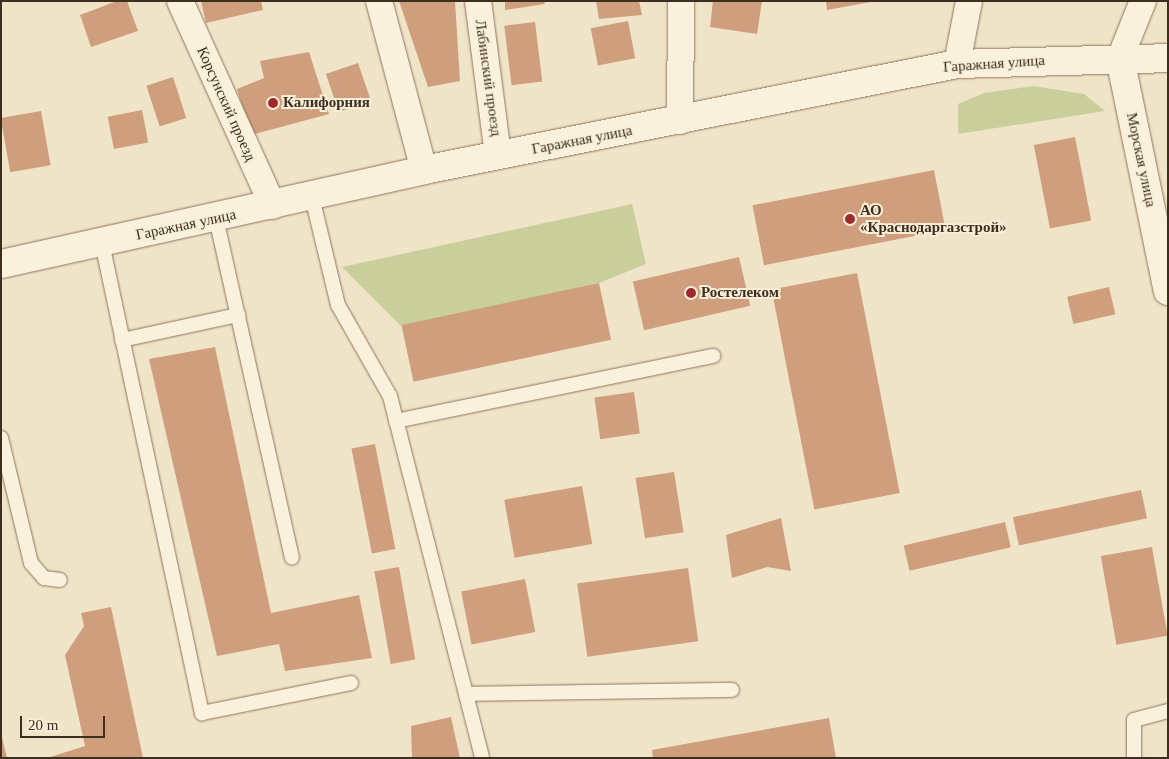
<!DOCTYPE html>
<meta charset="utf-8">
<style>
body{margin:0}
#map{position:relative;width:1169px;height:759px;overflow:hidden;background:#f0e4c8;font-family:Georgia,serif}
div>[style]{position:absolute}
.green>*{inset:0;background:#c9cf9b}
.building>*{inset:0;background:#cf9f7d;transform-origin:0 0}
.roads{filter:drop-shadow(0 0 1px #8d765c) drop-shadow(0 0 1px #8d765c)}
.service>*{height:14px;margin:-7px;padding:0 7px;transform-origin:7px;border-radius:7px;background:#faf1dc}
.minor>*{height:26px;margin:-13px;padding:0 13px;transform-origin:13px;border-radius:13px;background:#faf1dc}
.tertiary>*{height:28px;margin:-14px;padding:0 14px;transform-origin:14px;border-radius:14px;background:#faf1dc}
.dots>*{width:14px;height:14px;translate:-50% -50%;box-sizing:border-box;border:2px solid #f7eed8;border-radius:50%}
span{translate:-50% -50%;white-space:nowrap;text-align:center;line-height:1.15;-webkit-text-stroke:4px #f7eed8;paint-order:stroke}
.street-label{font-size:15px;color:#3d2e20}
.poi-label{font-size:15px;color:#3d2e20;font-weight:700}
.left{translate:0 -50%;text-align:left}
.frame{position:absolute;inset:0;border:2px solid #3d2e20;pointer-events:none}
.scale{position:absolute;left:20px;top:716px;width:85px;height:22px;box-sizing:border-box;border:2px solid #3d2e20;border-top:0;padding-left:6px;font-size:15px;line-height:18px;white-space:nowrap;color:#3d2e20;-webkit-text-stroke:4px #f7eed8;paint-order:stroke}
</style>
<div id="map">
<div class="green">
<div style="clip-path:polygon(1033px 86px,1084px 94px,1105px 111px,958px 134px,958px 104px,984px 93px)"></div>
<div style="clip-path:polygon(632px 204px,646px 264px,599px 283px,402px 327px,342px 267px)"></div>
</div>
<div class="building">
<div style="clip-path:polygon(117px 1px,127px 1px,138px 31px,91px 47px,80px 15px)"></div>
<div style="clip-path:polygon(201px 1px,261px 1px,263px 10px,206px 23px)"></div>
<div style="clip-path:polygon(399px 1px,455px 1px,460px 81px,428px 87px)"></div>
<div style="clip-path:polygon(505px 1px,544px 1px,545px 4px,505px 10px)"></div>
<div style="clip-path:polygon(596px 1px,639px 1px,642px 15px,599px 19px)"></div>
<div style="clip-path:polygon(713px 1px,762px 1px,757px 34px,710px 27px)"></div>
<div style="clip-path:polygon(826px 1px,871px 1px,871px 2px,827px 10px)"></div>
<div style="left:628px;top:21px;width:38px;height:38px;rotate:79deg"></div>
<div style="left:535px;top:22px;width:60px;height:31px;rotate:83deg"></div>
<div style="clip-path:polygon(309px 52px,329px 114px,251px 135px,237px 89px,264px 78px,260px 61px)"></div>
<div style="left:358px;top:63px;width:40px;height:34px;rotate:71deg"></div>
<div style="left:173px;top:77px;width:43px;height:28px;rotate:72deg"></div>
<div style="left:142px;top:110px;width:33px;height:35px;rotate:79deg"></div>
<div style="left:41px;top:111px;width:55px;height:41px;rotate:80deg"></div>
<div style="left:1075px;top:137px;width:85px;height:42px;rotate:79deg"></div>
<div style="left:934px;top:170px;width:61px;height:185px;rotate:79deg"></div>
<div style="left:739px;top:257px;width:50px;height:109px;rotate:77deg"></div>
<div style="left:857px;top:273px;width:224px;height:87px;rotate:79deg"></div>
<div style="left:599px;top:283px;width:58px;height:202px;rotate:78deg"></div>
<div style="left:1109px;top:287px;width:28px;height:43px;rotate:77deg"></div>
<div style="clip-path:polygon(215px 347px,271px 613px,359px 595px,372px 658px,285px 671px,279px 644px,217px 656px,149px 359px)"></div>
<div style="left:634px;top:392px;width:42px;height:40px;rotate:82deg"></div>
<div style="left:375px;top:444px;width:107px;height:24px;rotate:79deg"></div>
<div style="left:674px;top:472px;width:61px;height:39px;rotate:81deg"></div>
<div style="left:582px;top:486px;width:59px;height:79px;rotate:80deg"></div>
<div style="left:1141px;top:490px;width:29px;height:131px;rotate:78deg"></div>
<div style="clip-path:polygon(781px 518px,791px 571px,767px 567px,732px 578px,726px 535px)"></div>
<div style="left:1005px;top:522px;width:26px;height:104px;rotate:77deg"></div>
<div style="left:1152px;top:547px;width:90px;height:52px;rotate:80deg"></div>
<div style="left:399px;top:567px;width:94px;height:25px;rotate:80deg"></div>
<div style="left:688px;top:568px;width:74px;height:112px;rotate:82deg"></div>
<div style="left:525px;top:579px;width:54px;height:65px;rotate:79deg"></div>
<div style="clip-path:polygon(111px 607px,143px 758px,47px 758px,85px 746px,65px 655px,84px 626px,81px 613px)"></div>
<div style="clip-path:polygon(451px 717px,460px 758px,412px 758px,411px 726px)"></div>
<div style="clip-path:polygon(829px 718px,836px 758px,653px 758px,652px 750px)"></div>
<div style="clip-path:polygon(1px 737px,2px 737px,7px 758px,1px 758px)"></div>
</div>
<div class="roads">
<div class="service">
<div style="left:312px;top:197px;width:111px;rotate:76.5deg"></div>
<div style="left:338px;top:305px;width:105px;rotate:60.3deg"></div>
<div style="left:390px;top:396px;width:374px;rotate:75.7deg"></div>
<div style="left:216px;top:218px;width:348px;rotate:77.4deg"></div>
<div style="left:102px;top:243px;width:481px;rotate:78deg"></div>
<div style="left:202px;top:713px;width:152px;rotate:-11.4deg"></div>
<div style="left:122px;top:340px;width:119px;rotate:-12.2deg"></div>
<div style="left:396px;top:421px;width:324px;rotate:-11.6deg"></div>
<div style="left:1px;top:438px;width:129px;rotate:76.5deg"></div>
<div style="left:31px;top:563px;width:20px;rotate:49deg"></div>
<div style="left:44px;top:578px;width:16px;rotate:7deg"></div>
<div style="left:466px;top:694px;width:266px;rotate:-0.9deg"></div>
<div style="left:1134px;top:758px;width:38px;rotate:-90deg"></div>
<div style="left:1134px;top:720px;width:35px;rotate:-15deg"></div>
</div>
<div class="minor">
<div style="left:180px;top:1px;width:225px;rotate:65.6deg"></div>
<div style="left:379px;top:1px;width:175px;rotate:75.1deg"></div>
<div style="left:478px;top:1px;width:155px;rotate:82.6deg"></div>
<div style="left:1120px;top:58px;width:61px;rotate:-68deg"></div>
<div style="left:957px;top:64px;width:64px;rotate:-79.2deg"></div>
<div style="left:680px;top:121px;width:120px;rotate:-89.5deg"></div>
</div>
<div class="tertiary">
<div style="left:1120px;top:58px;width:238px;rotate:78.4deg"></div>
<div style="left:1px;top:264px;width:433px;rotate:-12.5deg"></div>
<div style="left:424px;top:170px;width:543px;rotate:-11.25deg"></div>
<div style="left:957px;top:64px;width:211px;rotate:-1.6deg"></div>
</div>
</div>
<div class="dots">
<div style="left:273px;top:103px;background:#9e2a2b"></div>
<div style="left:850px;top:219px;background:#9e2a2b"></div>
<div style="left:691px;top:293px;background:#9e2a2b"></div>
</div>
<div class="street-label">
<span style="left:994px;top:64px;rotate:-4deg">Гаражная улица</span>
<span style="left:488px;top:78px;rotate:82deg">Лабинский проезд</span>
<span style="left:226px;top:104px;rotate:66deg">Корсунский проезд</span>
<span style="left:582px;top:140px;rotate:-11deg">Гаражная улица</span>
<span style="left:1141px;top:160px;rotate:78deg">Морская улица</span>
<span style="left:186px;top:225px;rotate:-12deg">Гаражная улица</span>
</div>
<div class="poi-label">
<span class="left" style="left:283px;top:103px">Калифорния</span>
<span class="left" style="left:860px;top:219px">АО<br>«Краснодаргазстрой»</span>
<span class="left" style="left:701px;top:293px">Ростелеком</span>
</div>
<div class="frame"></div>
<div class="scale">20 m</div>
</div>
